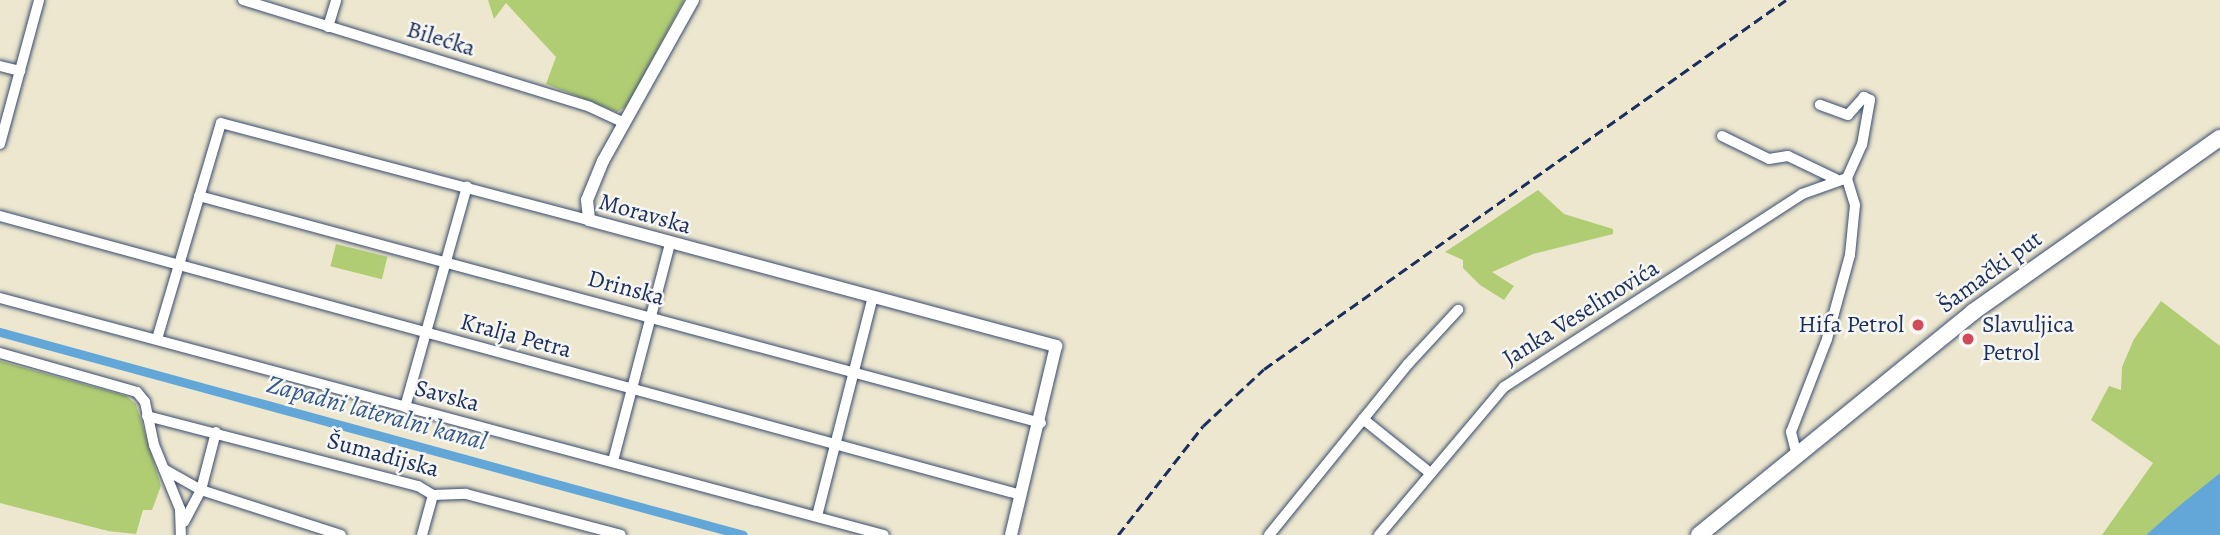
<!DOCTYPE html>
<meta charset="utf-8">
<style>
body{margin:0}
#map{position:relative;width:2220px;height:535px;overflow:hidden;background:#ece7ce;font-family:Alegreya,serif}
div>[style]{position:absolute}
.green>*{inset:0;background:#b0cd73;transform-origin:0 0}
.water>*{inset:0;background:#63a7d8}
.canal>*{height:9px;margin:-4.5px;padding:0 4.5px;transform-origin:4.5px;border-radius:4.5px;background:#63a7d8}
.roads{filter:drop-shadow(0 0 2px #3a4b6f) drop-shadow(0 0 2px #3a4b6f)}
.minor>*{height:10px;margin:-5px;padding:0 5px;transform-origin:5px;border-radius:5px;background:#fff}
.tertiary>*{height:12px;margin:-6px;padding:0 6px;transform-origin:6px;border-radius:6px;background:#fff}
.primary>*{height:16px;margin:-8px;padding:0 8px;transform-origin:8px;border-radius:8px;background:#fff}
.rail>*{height:2.5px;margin-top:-1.25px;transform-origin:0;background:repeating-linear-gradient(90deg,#1b2f5e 0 10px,transparent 0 15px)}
.dots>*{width:19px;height:19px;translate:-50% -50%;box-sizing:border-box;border:4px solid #f6f6f2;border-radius:50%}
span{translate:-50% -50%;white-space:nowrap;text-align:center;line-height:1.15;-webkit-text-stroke:5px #f6f6f2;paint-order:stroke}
.street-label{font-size:24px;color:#1b2f5e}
.poi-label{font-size:24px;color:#1b2f5e}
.right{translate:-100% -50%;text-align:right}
.left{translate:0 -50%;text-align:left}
.water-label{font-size:26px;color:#345989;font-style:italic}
</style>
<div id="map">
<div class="green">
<div style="clip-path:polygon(488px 0,684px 0,627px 106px,617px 112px,546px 84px,556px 57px,506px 3px,494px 19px)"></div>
<div style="clip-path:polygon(1538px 190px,1564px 214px,1613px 229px,1613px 234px,1533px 254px,1492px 272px,1514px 286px,1504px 300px,1480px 285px,1463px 268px,1463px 260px,1445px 252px)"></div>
<div style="left:336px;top:244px;width:53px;height:23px;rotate:14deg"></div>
<div style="clip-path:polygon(2161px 301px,2220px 346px,2220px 473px,2146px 535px,2102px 535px,2153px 463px,2091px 420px,2109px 386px,2121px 390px,2122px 367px,2134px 339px)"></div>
<div style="clip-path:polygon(0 361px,126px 396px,136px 404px,161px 486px,152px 510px,143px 510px,136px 534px,108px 531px,0 503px)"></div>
</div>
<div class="water">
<div style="clip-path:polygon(2220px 473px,2220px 535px,2146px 535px,2179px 506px)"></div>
</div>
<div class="canal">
<div style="left:0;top:332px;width:770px;rotate:15.28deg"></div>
</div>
<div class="roads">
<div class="minor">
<div style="left:243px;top:0;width:363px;rotate:17.1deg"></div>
<div style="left:590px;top:107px;width:38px;rotate:25deg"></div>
<div style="left:328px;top:27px;width:28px;rotate:-73deg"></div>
<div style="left:0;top:66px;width:21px;rotate:14deg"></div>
<div style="left:1722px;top:136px;width:52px;rotate:26.1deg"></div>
<div style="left:1769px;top:159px;width:19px;rotate:-9deg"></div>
<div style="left:1788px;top:156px;width:53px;rotate:25.6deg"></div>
<div style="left:0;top:144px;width:149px;rotate:-74.8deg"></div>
<div style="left:199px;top:196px;width:872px;rotate:15.09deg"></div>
<div style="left:0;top:216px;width:1058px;rotate:15.28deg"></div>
<div style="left:0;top:298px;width:915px;rotate:15.01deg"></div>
<div style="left:157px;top:339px;width:225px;rotate:-73.5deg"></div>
<div style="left:221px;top:123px;width:381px;rotate:14.8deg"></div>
<div style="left:0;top:353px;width:142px;rotate:15.9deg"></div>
<div style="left:137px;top:392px;width:13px;rotate:51deg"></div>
<div style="left:145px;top:402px;width:44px;rotate:78.2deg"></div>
<div style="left:154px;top:445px;width:69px;rotate:67.9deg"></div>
<div style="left:180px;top:509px;width:26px;rotate:88deg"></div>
<div style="left:405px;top:407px;width:229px;rotate:-74.3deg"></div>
<div style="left:147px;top:416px;width:280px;rotate:14.5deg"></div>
<div style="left:418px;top:486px;width:17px;rotate:31deg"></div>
<div style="left:433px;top:495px;width:33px;rotate:-2deg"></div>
<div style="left:466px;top:494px;width:160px;rotate:14.8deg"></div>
<div style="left:1363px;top:419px;width:85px;rotate:38.8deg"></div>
<div style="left:216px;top:432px;width:60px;rotate:104.5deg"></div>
<div style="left:201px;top:490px;width:147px;rotate:17.8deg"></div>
<div style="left:1796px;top:452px;width:21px;rotate:-104deg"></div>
<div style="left:1791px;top:432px;width:100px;rotate:-68.8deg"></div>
<div style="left:1827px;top:339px;width:87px;rotate:-74.7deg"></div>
<div style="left:1850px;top:255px;width:50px;rotate:-84.3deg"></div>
<div style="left:1855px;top:205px;width:28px;rotate:-107deg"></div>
<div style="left:1847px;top:178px;width:36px;rotate:-66deg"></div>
<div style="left:1862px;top:145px;width:46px;rotate:-79.9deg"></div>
<div style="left:1870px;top:100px;width:7px;rotate:-153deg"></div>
<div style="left:1864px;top:97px;width:24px;rotate:132deg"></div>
<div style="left:1848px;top:115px;width:30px;rotate:-160deg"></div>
<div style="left:613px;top:461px;width:225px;rotate:-75.3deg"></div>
<div style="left:164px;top:469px;width:43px;rotate:29.6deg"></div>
<div style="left:201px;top:490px;width:36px;rotate:118deg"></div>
<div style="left:817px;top:516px;width:226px;rotate:-75.7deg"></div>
<div style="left:422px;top:535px;width:41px;rotate:-74.6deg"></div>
<div style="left:1269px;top:535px;width:220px;rotate:-50.9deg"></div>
<div style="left:1408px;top:364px;width:74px;rotate:-47.2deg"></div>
<div style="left:1379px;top:535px;width:194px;rotate:-49.8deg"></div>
<div style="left:1504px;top:387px;width:355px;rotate:-32.9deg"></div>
<div style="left:1802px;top:194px;width:48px;rotate:-19.6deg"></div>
</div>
<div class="tertiary">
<div style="left:693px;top:0;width:184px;rotate:119.2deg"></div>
<div style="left:603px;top:161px;width:42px;rotate:112.3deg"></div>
<div style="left:587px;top:200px;width:20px;rotate:84deg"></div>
<div style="left:589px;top:220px;width:484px;rotate:15.1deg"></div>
<div style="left:1056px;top:346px;width:194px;rotate:103.4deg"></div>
</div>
<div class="primary">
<div style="left:1699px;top:535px;width:353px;rotate:-39.1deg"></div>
<div style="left:1973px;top:312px;width:302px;rotate:-35.2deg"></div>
</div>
</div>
<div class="rail">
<div style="left:1118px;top:535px;width:138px;rotate:-52.1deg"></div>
<div style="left:1203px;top:426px;width:83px;rotate:-43.1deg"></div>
<div style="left:1264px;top:369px;width:639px;rotate:-35.26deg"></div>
</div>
<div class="dots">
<div style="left:1918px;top:325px;background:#d1495b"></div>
<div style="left:1968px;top:339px;background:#d1495b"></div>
</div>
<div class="street-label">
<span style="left:441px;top:39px;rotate:17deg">Bilećka</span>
<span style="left:645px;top:214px;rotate:16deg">Moravska</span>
<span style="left:1990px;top:272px;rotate:-36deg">Šamački put</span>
<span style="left:626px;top:288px;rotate:15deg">Drinska</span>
<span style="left:1581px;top:313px;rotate:-32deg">Janka Veselinovića</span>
<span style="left:516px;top:336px;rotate:15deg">Kralja Petra</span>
<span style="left:447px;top:396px;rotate:15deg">Savska</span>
<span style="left:383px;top:455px;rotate:15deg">Šumadijska</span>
</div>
<div class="poi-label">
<span class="right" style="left:1904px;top:325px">Hifa Petrol</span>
<span class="left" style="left:1982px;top:339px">Slavuljica<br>Petrol</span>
</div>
<div class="water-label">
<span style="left:377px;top:413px;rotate:15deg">Zapadni lateralni kanal</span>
</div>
</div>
